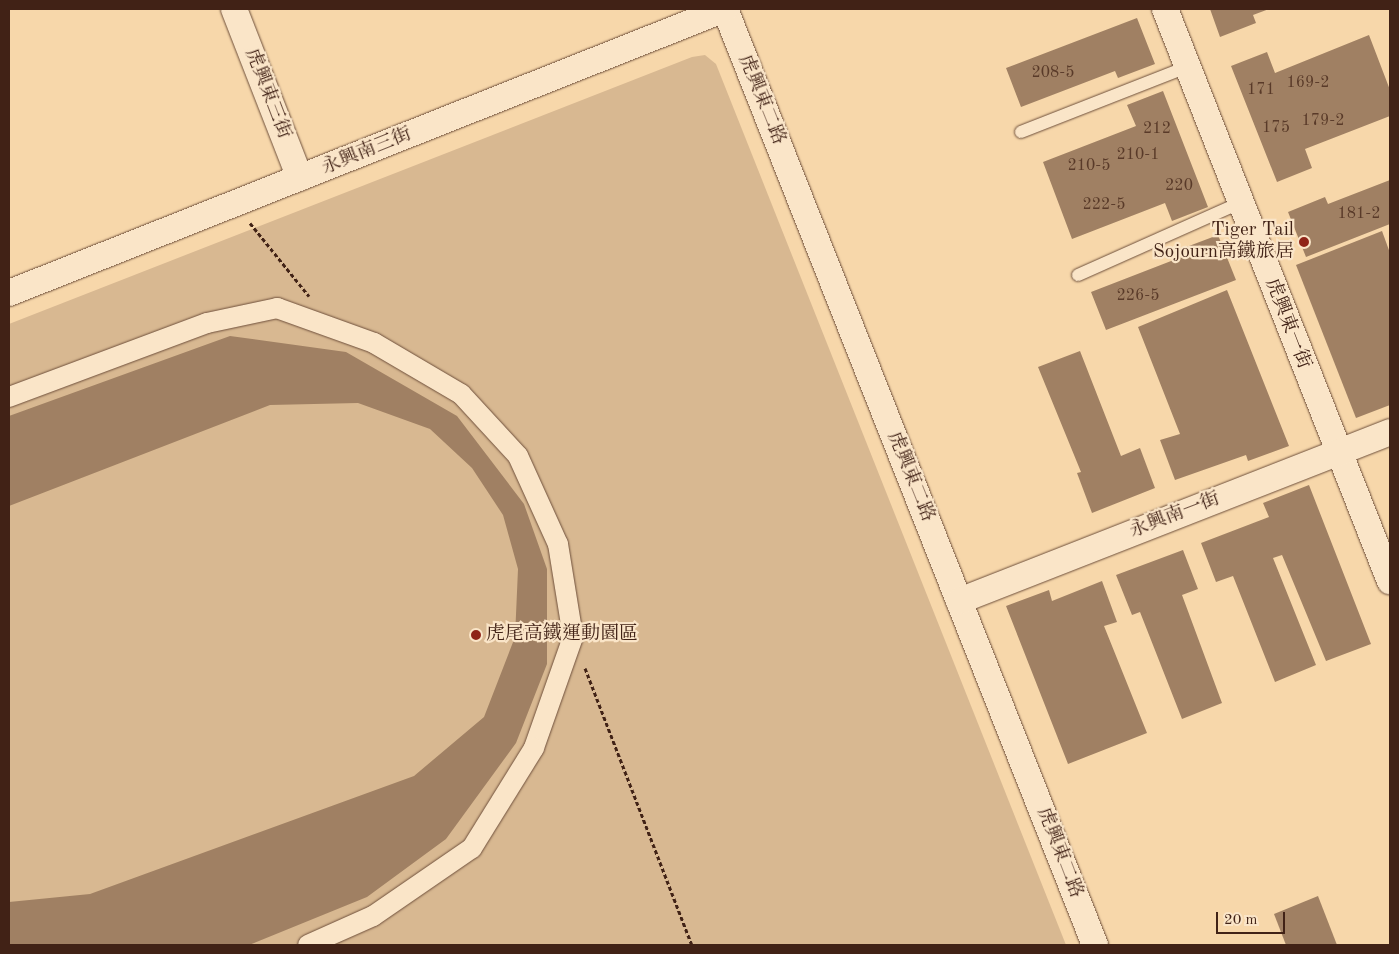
<!DOCTYPE html>
<meta charset="utf-8">
<style>
body{margin:0}
#map{position:relative;width:1399px;height:954px;overflow:hidden;background:#f7d7aa;font-family:"Old Standard TT","Noto Serif TC",serif}
div>[style]{position:absolute}
.green>*{inset:0;background:#d8b891}
.building>*{inset:0;background:#a08063}
.path>*{height:3px;margin-top:-1.5px;transform-origin:0;background:repeating-linear-gradient(90deg,#412216 0 4px,transparent 0 6.5px)}
.roads{filter:drop-shadow(0 0 1px #6e4f3b) drop-shadow(0 0 1px #6e4f3b)}
.service>*{height:12px;margin:-6px;padding:0 6px;transform-origin:6px;border-radius:6px;background:#fae5c8}
.pedestrian>*{height:20px;margin:-10px;padding:0 10px;transform-origin:10px;border-radius:10px;background:#fae5c8}
.minor>*{height:26px;margin:-13px;padding:0 13px;transform-origin:13px;border-radius:13px;background:#fae5c8}
.dots>*{width:14px;height:14px;translate:-50% -50%;box-sizing:border-box;border:2px solid #fae5c8;border-radius:50%}
span{translate:-50% -50%;white-space:nowrap;text-align:center;line-height:1.15;-webkit-text-stroke:4.5px #fae5c8;paint-order:stroke}
.number-label{font-size:16px;color:#593a29}
.number-label span{-webkit-text-stroke-width:0}
.street-label{font-size:19px;color:#412216}
.poi-label{font-size:19px;color:#412216}
.right{translate:-100% -50%;text-align:right}
.left{translate:0 -50%;text-align:left}
.frame{position:absolute;inset:0;border:10px solid #412216;pointer-events:none}
.scale{position:absolute;left:1216px;top:912px;width:69px;height:22px;box-sizing:border-box;border:2px solid #412216;border-top:0;padding-left:6px;font-size:15px;line-height:18px;white-space:nowrap;color:#412216;-webkit-text-stroke:4px #fae5c8;paint-order:stroke}
</style>
<div id="map">
<div class="green">
<div style="clip-path:polygon(705px 55px,716px 64px,1066px 945px,9px 945px,9px 324px,692px 57px)"></div>
</div>
<div class="building">
<div style="clip-path:polygon(1210px 9px,1269px 9px,1253px 15px,1256px 23px,1220px 37px)"></div>
<div style="clip-path:polygon(1137px 18px,1155px 64px,1118px 78px,1115px 71px,1021px 107px,1006px 68px)"></div>
<div style="clip-path:polygon(1369px 35px,1390px 90px,1390px 116px,1305px 149px,1312px 168px,1277px 182px,1231px 66px,1267px 52px,1275px 73px)"></div>
<div style="clip-path:polygon(1163px 91px,1208px 207px,1172px 221px,1165px 203px,1072px 239px,1043px 162px,1136px 126px,1127px 105px)"></div>
<div style="clip-path:polygon(1390px 180px,1390px 224px,1306px 257px,1288px 212px,1325px 197px,1328px 204px)"></div>
<div style="clip-path:polygon(1382px 231px,1390px 253px,1390px 405px,1356px 418px,1296px 265px)"></div>
<div style="clip-path:polygon(1218px 235px,1236px 280px,1106px 330px,1091px 292px,1184px 256px,1181px 249px)"></div>
<div style="clip-path:polygon(1227px 290px,1289px 446px,1248px 461px,1246px 455px,1175px 480px,1160px 440px,1180px 434px,1138px 327px)"></div>
<div style="clip-path:polygon(230px 336px,346px 352px,457px 416px,524px 504px,547px 569px,547px 664px,516px 743px,446px 839px,367px 897px,249px 945px,9px 945px,9px 902px,90px 894px,414px 776px,484px 717px,515px 637px,518px 569px,503px 515px,472px 468px,430px 429px,358px 403px,270px 405px,9px 506px,9px 416px)"></div>
<div style="clip-path:polygon(1080px 351px,1121px 456px,1140px 448px,1155px 488px,1092px 513px,1077px 473px,1081px 472px,1038px 367px)"></div>
<div style="clip-path:polygon(1309px 485px,1371px 644px,1326px 661px,1282px 555px,1273px 558px,1316px 665px,1275px 682px,1233px 576px,1216px 582px,1201px 543px,1269px 517px,1263px 503px)"></div>
<div style="clip-path:polygon(1183px 550px,1198px 589px,1182px 595px,1222px 703px,1182px 719px,1140px 612px,1132px 615px,1116px 575px)"></div>
<div style="clip-path:polygon(1102px 581px,1117px 622px,1104px 626px,1147px 733px,1068px 764px,1006px 606px,1049px 590px,1052px 601px)"></div>
<div style="clip-path:polygon(1318px 896px,1337px 945px,1286px 945px,1274px 914px)"></div>
</div>
<div class="path">
<div style="left:250px;top:223px;width:94px;rotate:51.1deg"></div>
<div style="left:585px;top:668px;width:297px;rotate:68.9deg"></div>
</div>
<div class="roads">
<div class="service">
<div style="left:1021px;top:132px;width:178px;rotate:-21.4deg"></div>
<div style="left:1078px;top:275px;width:177px;rotate:-24deg"></div>
</div>
<div class="pedestrian">
<div style="left:9px;top:397px;width:211px;rotate:-20.5deg"></div>
<div style="left:207px;top:323px;width:72px;rotate:-12.1deg"></div>
<div style="left:277px;top:308px;width:103px;rotate:19.8deg"></div>
<div style="left:374px;top:343px;width:101px;rotate:30.4deg"></div>
<div style="left:461px;top:394px;width:84px;rotate:47.4deg"></div>
<div style="left:518px;top:456px;width:97px;rotate:65.6deg"></div>
<div style="left:558px;top:544px;width:94px;rotate:80.8deg"></div>
<div style="left:573px;top:637px;width:118px;rotate:109.4deg"></div>
<div style="left:534px;top:748px;width:118px;rotate:121.8deg"></div>
<div style="left:472px;top:848px;width:120px;rotate:145.5deg"></div>
<div style="left:373px;top:916px;width:71px;rotate:156deg"></div>
</div>
<div class="minor">
<div style="left:234px;top:9px;width:181px;rotate:68.7deg"></div>
<div style="left:725px;top:9px;width:1006px;rotate:68.43deg"></div>
<div style="left:1165px;top:9px;width:615px;rotate:68.53deg"></div>
<div style="left:9px;top:293px;width:770px;rotate:-21.64deg"></div>
<div style="left:959px;top:601px;width:463px;rotate:-21.4deg"></div>
</div>
</div>
<div class="dots">
<div style="left:1304px;top:242px;background:#8f2418"></div>
<div style="left:476px;top:635px;background:#8f2418"></div>
</div>
<div class="number-label">
<span style="left:1053px;top:73px">208-5</span>
<span style="left:1308px;top:83px">169-2</span>
<span style="left:1261px;top:90px">171</span>
<span style="left:1323px;top:121px">179-2</span>
<span style="left:1276px;top:128px">175</span>
<span style="left:1157px;top:129px">212</span>
<span style="left:1138px;top:155px">210-1</span>
<span style="left:1089px;top:166px">210-5</span>
<span style="left:1179px;top:186px">220</span>
<span style="left:1104px;top:205px">222-5</span>
<span style="left:1359px;top:214px">181-2</span>
<span style="left:1138px;top:296px">226-5</span>
</div>
<div class="street-label">
<span style="left:267px;top:94px;rotate:69deg">虎興東三街</span>
<span style="left:761px;top:100px;rotate:68deg">虎興東二路</span>
<span style="left:367px;top:152px;rotate:-22deg">永興南三街</span>
<span style="left:1287px;top:324px;rotate:69deg">虎興東一街</span>
<span style="left:910px;top:477px;rotate:68deg">虎興東二路</span>
<span style="left:1175px;top:516px;rotate:-21deg">永興南一街</span>
<span style="left:1059px;top:853px;rotate:69deg">虎興東二路</span>
</div>
<div class="poi-label">
<span class="right" style="left:1294px;top:242px">Tiger Tail<br>Sojourn高鐵旅居</span>
<span class="left" style="left:486px;top:635px">虎尾高鐵運動園區</span>
</div>
<div class="frame"></div>
<div class="scale">20 m</div>
</div>
